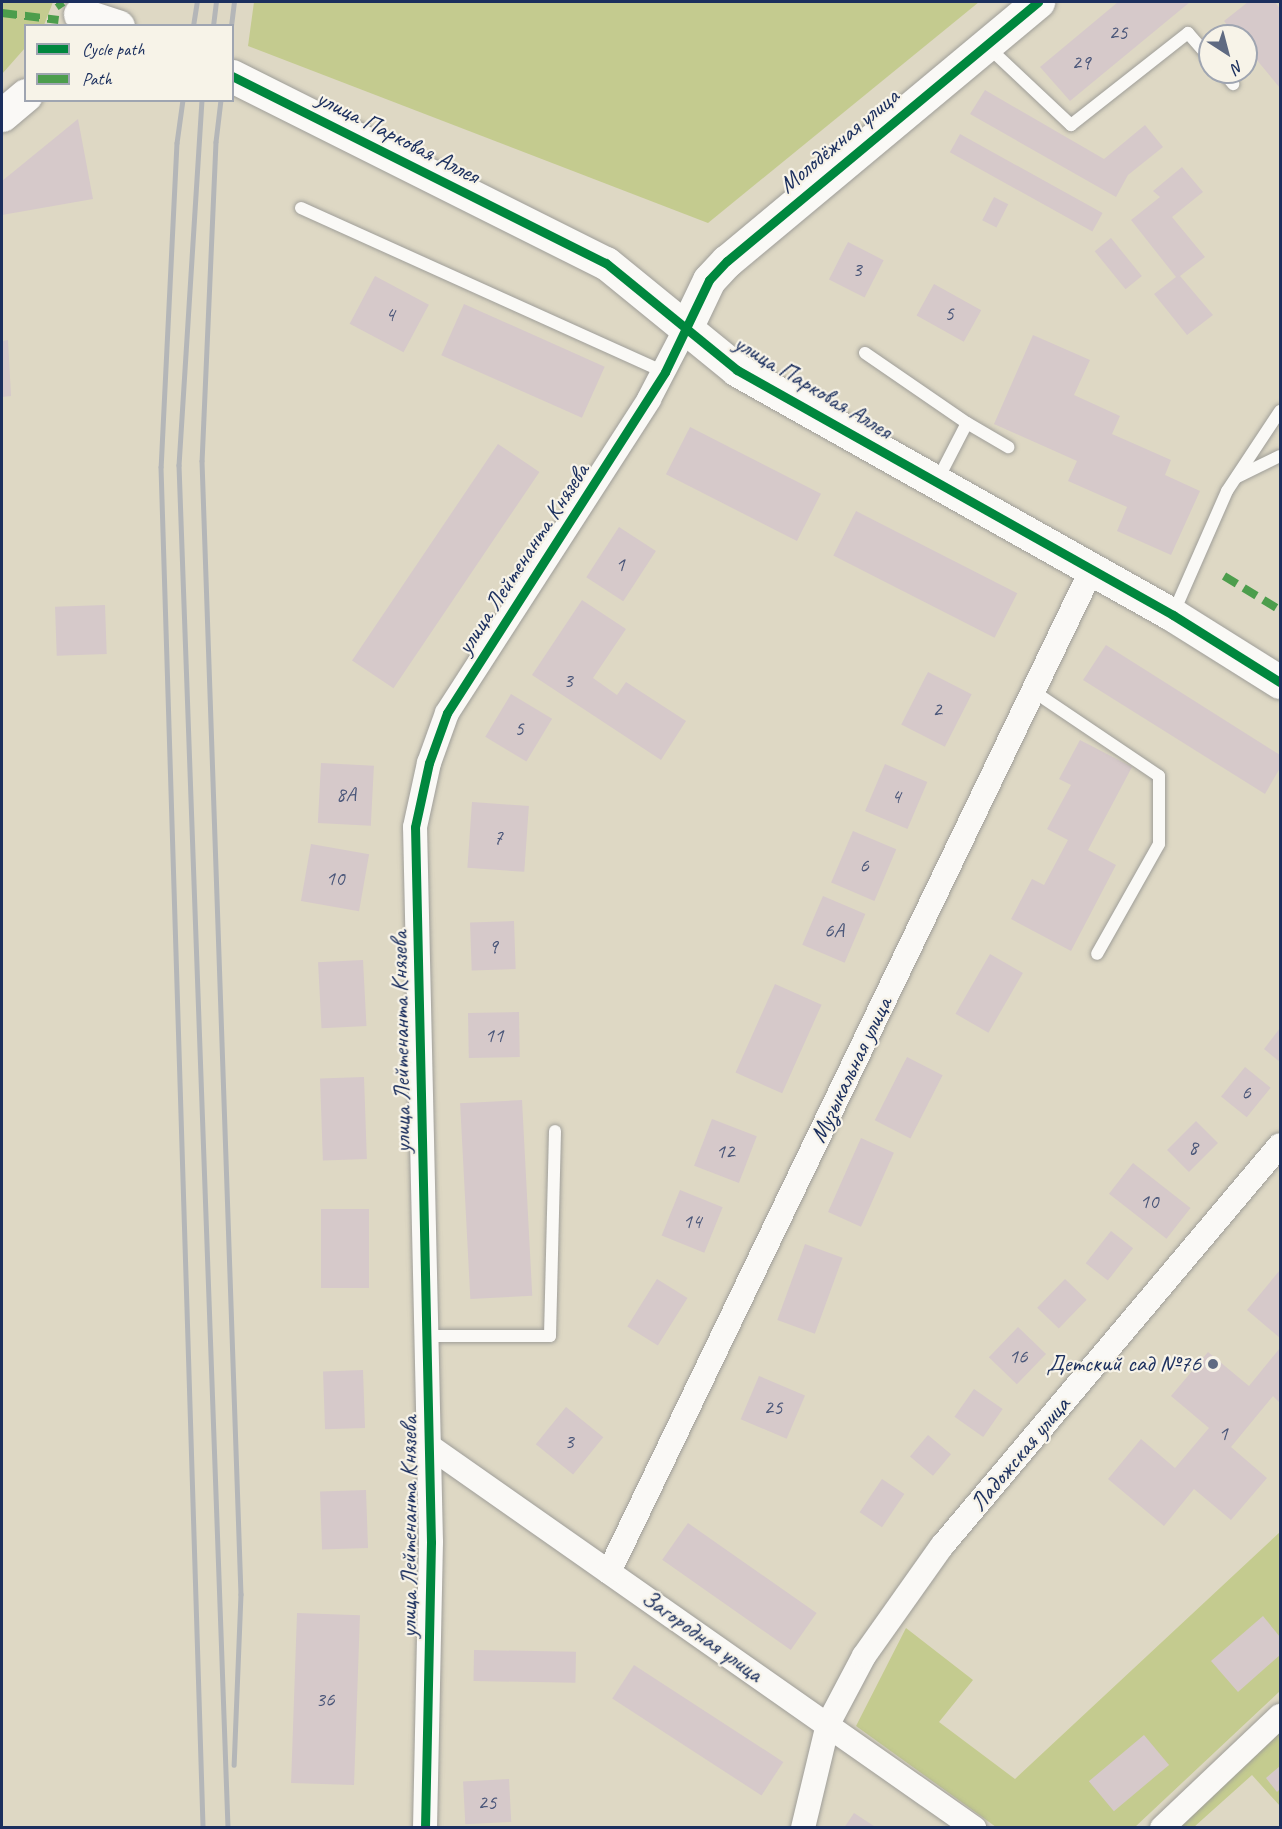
<!DOCTYPE html>
<meta charset="utf-8">
<style>
body{margin:0}
#map{position:relative;width:1282px;height:1829px;overflow:hidden;background:#ded8c4;font-family:Caveat,sans-serif}
div>[style]{position:absolute}
.green>*{inset:0;background:#c4cb8f}
.building>*{inset:0;background:#d6c9ca;transform-origin:0 0}
.roads{filter:drop-shadow(0 0 2px #9f9e99) drop-shadow(0 0 2px #9f9e99)}
.lane>*{height:12px;margin:-6px;padding:0 6px;transform-origin:6px;border-radius:6px;background:#faf9f6}
.street>*{height:24px;margin:-12px;padding:0 12px;transform-origin:12px;border-radius:12px;background:#faf9f6}
.secondary>*{height:33px;margin:-16.5px;padding:0 16.5px;transform-origin:16.5px;border-radius:16.5px;background:#faf9f6}
.rail>*{height:4.5px;margin:-2.25px;padding:0 2.25px;transform-origin:2.25px;border-radius:2.25px;background:#b4b6b8}
.quiet>*{height:8px;margin-top:-4px;transform-origin:0;background:repeating-linear-gradient(90deg,#4c9d4c 0 15px,transparent 0 23px)}
.cycleway>*{height:9px;margin:-4.5px;padding:0 4.5px;transform-origin:4.5px;border-radius:4.5px;background:#00873e}
.dots>*{width:16px;height:16px;translate:-50% -50%;box-sizing:border-box;border:3px solid #f7f3e8;border-radius:50%}
span{translate:-50% -50%;white-space:nowrap;text-align:center;line-height:1.15;-webkit-text-stroke:4.5px #f7f3e8;paint-order:stroke}
.number-label{font-size:21px;color:#4a5679}
.number-label span{-webkit-text-stroke-width:0}
.street-label{font-size:24px;color:#1b2f5e}
.poi-label{font-size:24px;color:#1b2f5e}
.right{translate:-100% -50%;text-align:right}
.frame{position:absolute;inset:0;border:3px solid #1b2f5e;pointer-events:none}
.legend{position:absolute;left:24px;top:24px;width:210px;height:78px;box-sizing:border-box;background:#f7f3e8;border:2px solid #9fa5b1;margin:0;padding:8px 10px;list-style:none;font-size:18px;color:#1b2f5e}
.legend li{display:flex;align-items:center;gap:12px;height:30px}
.legend b{width:30px;border:2px solid #9fa5b1}
.north{position:absolute;left:1198px;top:24px;width:60px;height:60px;box-sizing:border-box;background:#f7f3e8;border:2px solid #9fa5b1;border-radius:50%;rotate:144deg;font-size:16px;font-weight:700;line-height:24px;text-align:center;color:#1b2f5e}
.north::after{content:'';display:block;margin:auto;width:21px;height:27px;background:#5f6a82;clip-path:polygon(50% 0,100% 100%,50% 72%,0 100%)}
</style>
<div id="map">
<div class="green">
<div style="clip-path:polygon(2px 2px,53px 2px,44px 25px,26px 26px,25px 48px,2px 74px)"></div>
<div style="clip-path:polygon(254px 2px,979px 2px,708px 223px,248px 46px)"></div>
<div style="clip-path:polygon(1280px 1532px,1280px 1691px,1135px 1827px,996px 1827px,856px 1726px,906px 1628px,973px 1680px,939px 1722px,1015px 1779px)"></div>
<div style="clip-path:polygon(1280px 1729px,1280px 1806px,1252px 1775px,1194px 1827px,1178px 1828px)"></div>
</div>
<div class="building">
<div style="clip-path:polygon(1118px 2px,1190px 2px,1070px 101px,1040px 67px)"></div>
<div style="clip-path:polygon(1248px 2px,1275px 2px,1280px 9px,1280px 88px,1246px 47px,1246px 36px,1236px 36px,1224px 21px)"></div>
<div style="clip-path:polygon(985px 90px,1104px 159px,1145px 125px,1163px 147px,1128px 175px,1116px 197px,970px 114px)"></div>
<div style="clip-path:polygon(78px 119px,93px 199px,2px 215px,2px 181px)"></div>
<div style="left:960px;top:134px;width:163px;height:21px;rotate:29deg"></div>
<div style="clip-path:polygon(1182px 167px,1203px 192px,1172px 217px,1205px 257px,1180px 276px,1213px 315px,1187px 335px,1154px 294px,1176px 277px,1131px 220px,1160px 197px,1153px 191px)"></div>
<div style="left:994px;top:197px;width:16px;height:26px;rotate:27deg"></div>
<div style="left:1111px;top:238px;width:49px;height:21px;rotate:51deg"></div>
<div style="left:848px;top:242px;width:40px;height:42px;rotate:27deg"></div>
<div style="left:375px;top:276px;width:61px;height:54px;rotate:28deg"></div>
<div style="left:934px;top:284px;width:54px;height:36px;rotate:29deg"></div>
<div style="left:464px;top:304px;width:154px;height:56px;rotate:24deg"></div>
<div style="clip-path:polygon(1033px 335px,1090px 360px,1074px 395px,1120px 416px,1112px 434px,1171px 460px,1165px 475px,1200px 491px,1171px 555px,1117px 531px,1127px 507px,1068px 481px,1077px 461px,994px 424px)"></div>
<div style="clip-path:polygon(8px 340px,11px 396px,2px 397px,2px 341px)"></div>
<div style="left:690px;top:427px;width:147px;height:53px;rotate:27deg"></div>
<div style="left:498px;top:444px;width:50px;height:261px;rotate:34deg"></div>
<div style="left:856px;top:511px;width:181px;height:50px;rotate:27deg"></div>
<div style="left:619px;top:527px;width:44px;height:60px;rotate:33deg"></div>
<div style="clip-path:polygon(582px 600px,626px 629px,593px 678px,617px 695px,626px 682px,686px 721px,661px 760px,532px 675px)"></div>
<div style="left:105px;top:605px;width:49px;height:50px;rotate:88deg"></div>
<div style="clip-path:polygon(1106px 645px,1280px 755px,1280px 768px,1265px 794px,1083px 680px)"></div>
<div style="left:928px;top:672px;width:49px;height:59px;rotate:27deg"></div>
<div style="left:511px;top:694px;width:48px;height:50px;rotate:31deg"></div>
<div style="clip-path:polygon(1080px 740px,1132px 767px,1088px 850px,1116px 865px,1071px 951px,1011px 919px,1032px 879px,1044px 885px,1068px 840px,1047px 829px,1071px 785px,1059px 779px)"></div>
<div style="left:321px;top:763px;width:53px;height:60px;rotate:3deg"></div>
<div style="left:885px;top:764px;width:46px;height:51px;rotate:23deg"></div>
<div style="left:472px;top:802px;width:57px;height:66px;rotate:4deg"></div>
<div style="left:853px;top:831px;width:47px;height:56px;rotate:23deg"></div>
<div style="left:311px;top:844px;width:59px;height:58px;rotate:10deg"></div>
<div style="left:823px;top:896px;width:46px;height:53px;rotate:23deg"></div>
<div style="left:514px;top:921px;width:48px;height:44px;rotate:88deg"></div>
<div style="left:990px;top:954px;width:38px;height:69px;rotate:30deg"></div>
<div style="left:363px;top:960px;width:66px;height:45px;rotate:87deg"></div>
<div style="left:775px;top:984px;width:51px;height:97px;rotate:24deg"></div>
<div style="left:519px;top:1012px;width:45px;height:51px;rotate:89deg"></div>
<div style="clip-path:polygon(1280px 1028px,1280px 1062px,1264px 1049px)"></div>
<div style="left:907px;top:1057px;width:40px;height:71px;rotate:27deg"></div>
<div style="left:1245px;top:1067px;width:33px;height:38px;rotate:39deg"></div>
<div style="left:364px;top:1077px;width:82px;height:44px;rotate:88deg"></div>
<div style="left:522px;top:1100px;width:196px;height:62px;rotate:87deg"></div>
<div style="left:712px;top:1119px;width:48px;height:50px;rotate:21deg"></div>
<div style="left:1196px;top:1121px;width:31px;height:41px;rotate:45deg"></div>
<div style="left:861px;top:1138px;width:36px;height:81px;rotate:24deg"></div>
<div style="left:1133px;top:1163px;width:73px;height:39px;rotate:38deg"></div>
<div style="left:680px;top:1190px;width:46px;height:49px;rotate:22deg"></div>
<div style="left:321px;top:1209px;width:48px;height:79px"></div>
<div style="left:1111px;top:1231px;width:28px;height:41px;rotate:38deg"></div>
<div style="left:805px;top:1244px;width:40px;height:81px;rotate:20deg"></div>
<div style="clip-path:polygon(1280px 1270px,1280px 1338px,1247px 1310px)"></div>
<div style="left:657px;top:1279px;width:36px;height:56px;rotate:32deg"></div>
<div style="left:1065px;top:1279px;width:30px;height:40px;rotate:44deg"></div>
<div style="left:1018px;top:1327px;width:39px;height:42px;rotate:44deg"></div>
<div style="clip-path:polygon(1280px 1348px,1280px 1403px,1273px 1396px,1231px 1447px,1267px 1478px,1231px 1520px,1194px 1489px,1164px 1526px,1108px 1479px,1141px 1439px,1175px 1468px,1209px 1428px,1171px 1396px,1208px 1352px,1249px 1386px)"></div>
<div style="left:363px;top:1370px;width:58px;height:40px;rotate:88deg"></div>
<div style="left:759px;top:1376px;width:50px;height:47px;rotate:23deg"></div>
<div style="left:974px;top:1389px;width:35px;height:34px;rotate:35deg"></div>
<div style="left:566px;top:1407px;width:48px;height:48px;rotate:39deg"></div>
<div style="left:928px;top:1435px;width:30px;height:28px;rotate:40deg"></div>
<div style="left:882px;top:1479px;width:27px;height:40px;rotate:34deg"></div>
<div style="left:366px;top:1490px;width:58px;height:46px;rotate:88deg"></div>
<div style="left:688px;top:1523px;width:157px;height:45px;rotate:35deg"></div>
<div style="left:297px;top:1613px;width:63px;height:170px;rotate:2deg"></div>
<div style="clip-path:polygon(1263px 1616px,1280px 1637px,1280px 1655px,1238px 1692px,1211px 1661px)"></div>
<div style="left:474px;top:1650px;width:102px;height:31px;rotate:1deg"></div>
<div style="left:634px;top:1665px;width:178px;height:40px;rotate:33deg"></div>
<div style="left:1144px;top:1735px;width:39px;height:72px;rotate:50deg"></div>
<div style="clip-path:polygon(1280px 1766px,1280px 1789px,1277px 1792px,1266px 1778px)"></div>
<div style="left:509px;top:1779px;width:43px;height:46px;rotate:87deg"></div>
<div style="clip-path:polygon(854px 1813px,877px 1828px,844px 1828px)"></div>
</div>
<div class="roads">
<div class="lane">
<div style="left:986px;top:45px;width:117px;rotate:43.3deg"></div>
<div style="left:1071px;top:125px;width:149px;rotate:-38.2deg"></div>
<div style="left:1188px;top:33px;width:33px;rotate:49deg"></div>
<div style="left:1223px;top:72px;width:16px;rotate:50deg"></div>
<div style="left:301px;top:208px;width:399px;rotate:24.3deg"></div>
<div style="left:865px;top:353px;width:124px;rotate:34.5deg"></div>
<div style="left:1237px;top:477px;width:48px;rotate:-26deg"></div>
<div style="left:937px;top:481px;width:65px;rotate:-62.7deg"></div>
<div style="left:967px;top:423px;width:48px;rotate:30.3deg"></div>
<div style="left:1173px;top:614px;width:134px;rotate:-66.3deg"></div>
<div style="left:1227px;top:491px;width:96px;rotate:-56.5deg"></div>
<div style="left:1033px;top:691px;width:152px;rotate:34deg"></div>
<div style="left:1159px;top:776px;width:68px;rotate:90deg"></div>
<div style="left:1159px;top:844px;width:126px;rotate:119.4deg"></div>
<div style="left:426px;top:1336px;width:124px"></div>
<div style="left:550px;top:1336px;width:205px;rotate:-88.6deg"></div>
</div>
<div class="street">
<div style="left:429px;top:1446px;width:666px;rotate:35.03deg"></div>
<div style="left:609px;top:1572px;width:1113px;rotate:-64.29deg"></div>
<div style="left:425px;top:1828px;width:286px;rotate:-88.8deg"></div>
<div style="left:431px;top:1542px;width:715px;rotate:-91.28deg"></div>
<div style="left:415px;top:827px;width:66px;rotate:-77.7deg"></div>
<div style="left:429px;top:763px;width:53px;rotate:-70.2deg"></div>
<div style="left:447px;top:713px;width:373px;rotate:-57.2deg"></div>
<div style="left:649px;top:399px;width:80px;rotate:-62.5deg"></div>
<div style="left:803px;top:1828px;width:107px;rotate:-76.5deg"></div>
<div style="left:828px;top:1724px;width:77px;rotate:-62.1deg"></div>
<div style="left:864px;top:1656px;width:135px;rotate:-54.7deg"></div>
<div style="left:942px;top:1546px;width:524px;rotate:-49.87deg"></div>
<div style="left:1162px;top:1828px;width:163px;rotate:-43.5deg"></div>
</div>
<div class="secondary">
<div style="left:80px;top:14px;width:40px;rotate:18deg"></div>
<div style="left:232px;top:76px;width:418px;rotate:26.6deg"></div>
<div style="left:606px;top:263px;width:169px;rotate:39.2deg"></div>
<div style="left:737px;top:370px;width:500px;rotate:29.33deg"></div>
<div style="left:1173px;top:615px;width:126px;rotate:32.1deg"></div>
<div style="left:2px;top:115px;width:31px;rotate:-40deg"></div>
<div style="left:686px;top:328px;width:53px;rotate:-64.4deg"></div>
<div style="left:709px;top:280px;width:26px;rotate:-47deg"></div>
<div style="left:727px;top:261px;width:405px;rotate:-39.8deg"></div>
</div>
</div>
<div class="rail">
<div style="left:193px;top:26px;width:24px;rotate:-81deg"></div>
<div style="left:213px;top:26px;width:24px;rotate:-83deg"></div>
<div style="left:231px;top:26px;width:24px;rotate:-83deg"></div>
<div style="left:183px;top:100px;width:43px;rotate:97.9deg"></div>
<div style="left:177px;top:143px;width:324px;rotate:92.8deg"></div>
<div style="left:161px;top:467px;width:1362px;rotate:88.23deg"></div>
<div style="left:202px;top:100px;width:366px;rotate:93.6deg"></div>
<div style="left:179px;top:465px;width:1364px;rotate:87.94deg"></div>
<div style="left:221px;top:100px;width:42px;rotate:96.8deg"></div>
<div style="left:216px;top:142px;width:319px;rotate:92.5deg"></div>
<div style="left:202px;top:461px;width:1134px;rotate:88.03deg"></div>
<div style="left:241px;top:1594px;width:171px;rotate:92.3deg"></div>
</div>
<div class="quiet">
<div style="left:58px;top:2px;width:7px;rotate:56deg"></div>
<div style="left:2px;top:13px;width:57px;rotate:7deg"></div>
<div style="left:1224px;top:576px;width:66px;rotate:31.3deg"></div>
</div>
<div class="cycleway">
<div style="left:232px;top:76px;width:418px;rotate:26.6deg"></div>
<div style="left:606px;top:263px;width:169px;rotate:39.2deg"></div>
<div style="left:737px;top:370px;width:500px;rotate:29.33deg"></div>
<div style="left:1173px;top:615px;width:126px;rotate:32.1deg"></div>
<div style="left:425px;top:1828px;width:286px;rotate:-88.8deg"></div>
<div style="left:431px;top:1542px;width:715px;rotate:-91.28deg"></div>
<div style="left:415px;top:827px;width:66px;rotate:-77.7deg"></div>
<div style="left:429px;top:763px;width:53px;rotate:-70.2deg"></div>
<div style="left:447px;top:713px;width:405px;rotate:-57.4deg"></div>
<div style="left:665px;top:372px;width:102px;rotate:-64.4deg"></div>
<div style="left:709px;top:280px;width:26px;rotate:-47deg"></div>
<div style="left:727px;top:261px;width:405px;rotate:-39.8deg"></div>
</div>
<div class="dots">
<div style="left:1213px;top:1364px;background:#5f6a82"></div>
</div>
<div class="number-label">
<span style="left:1118px;top:32px">25</span>
<span style="left:1081px;top:62px">29</span>
<span style="left:857px;top:269px">3</span>
<span style="left:949px;top:313px">5</span>
<span style="left:390px;top:314px">4</span>
<span style="left:620px;top:564px">1</span>
<span style="left:568px;top:680px">3</span>
<span style="left:937px;top:709px">2</span>
<span style="left:519px;top:728px">5</span>
<span style="left:346px;top:794px">8А</span>
<span style="left:896px;top:796px">4</span>
<span style="left:498px;top:837px">7</span>
<span style="left:864px;top:865px">6</span>
<span style="left:335px;top:878px">10</span>
<span style="left:834px;top:930px">6А</span>
<span style="left:493px;top:946px">9</span>
<span style="left:494px;top:1035px">11</span>
<span style="left:1246px;top:1092px">6</span>
<span style="left:1193px;top:1147px">8</span>
<span style="left:725px;top:1151px">12</span>
<span style="left:1149px;top:1201px">10</span>
<span style="left:692px;top:1221px">14</span>
<span style="left:1018px;top:1356px">16</span>
<span style="left:773px;top:1407px">25</span>
<span style="left:1223px;top:1433px">1</span>
<span style="left:569px;top:1441px">3</span>
<span style="left:325px;top:1699px">36</span>
<span style="left:487px;top:1802px">25</span>
</div>
<div class="street-label">
<span style="left:398px;top:137px;rotate:27deg">улица Парковая Аллея</span>
<span style="left:839px;top:141px;rotate:-40deg">Молодёжная улица</span>
<span style="left:813px;top:387px;rotate:31deg">улица Парковая Аллея</span>
<span style="left:523px;top:559px;rotate:-57deg">улица Лейтенанта Князева</span>
<span style="left:401px;top:1042px;rotate:-91deg">улица Лейтенанта Князева</span>
<span style="left:851px;top:1070px;rotate:-64deg">Музыкальная улица</span>
<span style="left:1020px;top:1454px;rotate:-50deg">Ладожская улица</span>
<span style="left:409px;top:1527px;rotate:-90deg">улица Лейтенанта Князева</span>
<span style="left:702px;top:1636px;rotate:35deg">Загородная улица</span>
</div>
<div class="poi-label">
<span class="right" style="left:1201px;top:1364px">Детский сад №76</span>
</div>
<div class="frame"></div>
<ul class="legend">
<li><b style="height:8px;background:#00873e"></b>Cycle path</li>
<li><b style="height:8px;background:#4c9d4c"></b>Path</li>
</ul>
<div class="north">N</div>
</div>
